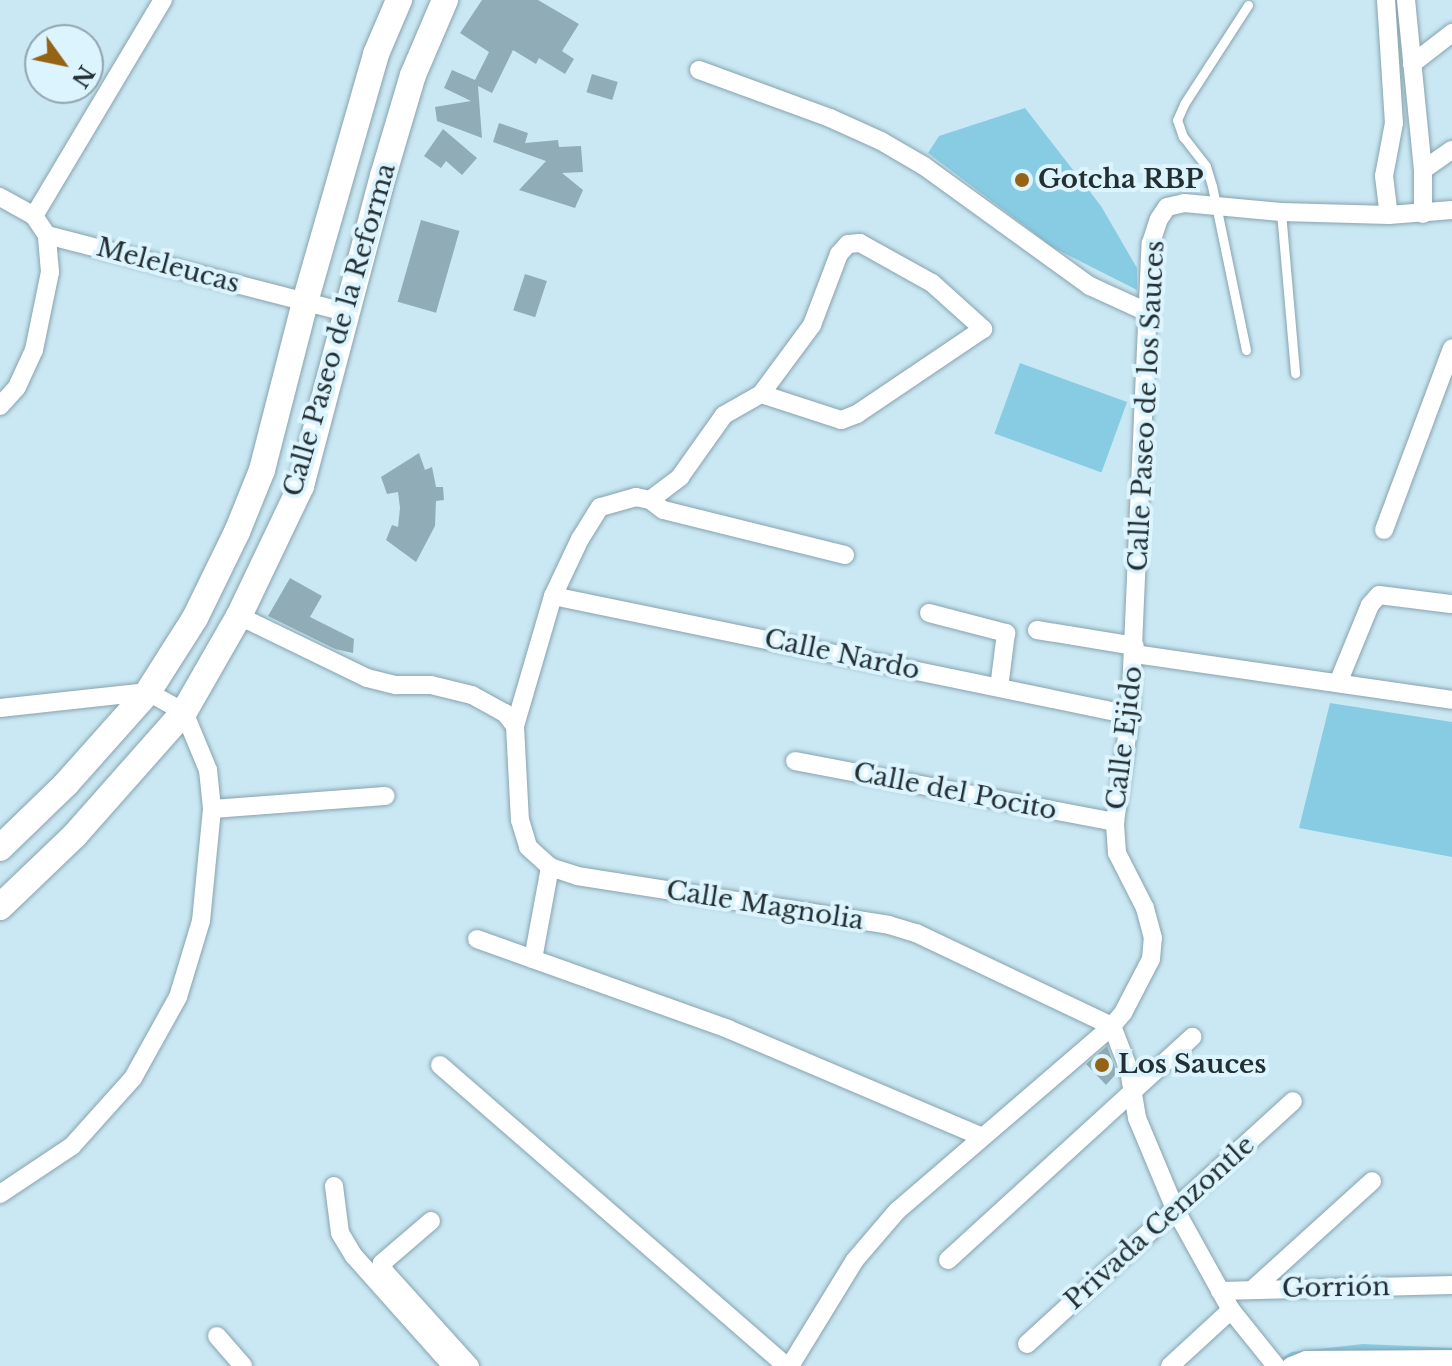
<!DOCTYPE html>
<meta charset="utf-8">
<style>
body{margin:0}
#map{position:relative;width:1452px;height:1366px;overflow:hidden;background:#cae8f4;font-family:"Libre Baskerville",serif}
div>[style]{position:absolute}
.green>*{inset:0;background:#88cce4;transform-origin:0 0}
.building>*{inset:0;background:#90adb7;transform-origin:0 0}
.roads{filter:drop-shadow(0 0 2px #87a3ad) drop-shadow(0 0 2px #87a3ad)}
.service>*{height:9px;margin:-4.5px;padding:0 4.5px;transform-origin:4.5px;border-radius:4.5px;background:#fff}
.minor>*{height:18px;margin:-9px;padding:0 9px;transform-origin:9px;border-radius:9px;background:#fff}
.secondary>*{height:26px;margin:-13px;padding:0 13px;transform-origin:13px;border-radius:13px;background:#fff}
.dots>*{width:22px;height:22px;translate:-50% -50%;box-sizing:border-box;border:4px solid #dcf4fe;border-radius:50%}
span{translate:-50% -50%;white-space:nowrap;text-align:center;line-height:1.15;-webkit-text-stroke:8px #dcf4fe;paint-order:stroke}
.poi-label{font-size:26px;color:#232f33;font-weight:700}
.left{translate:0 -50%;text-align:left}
.street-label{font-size:26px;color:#232f33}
.north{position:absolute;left:24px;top:24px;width:80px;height:80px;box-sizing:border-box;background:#dcf4fe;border:2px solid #92a5ad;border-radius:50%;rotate:123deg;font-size:22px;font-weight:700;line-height:32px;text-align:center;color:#232f33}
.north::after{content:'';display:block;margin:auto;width:28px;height:36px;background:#946314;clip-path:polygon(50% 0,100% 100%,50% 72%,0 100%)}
</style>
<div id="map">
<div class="green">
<div style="clip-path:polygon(1025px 108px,1101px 206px,1137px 268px,1137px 290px,1054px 248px,928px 153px,939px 136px)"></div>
<div style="left:1020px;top:363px;width:114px;height:75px;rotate:20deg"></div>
<div style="clip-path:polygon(1330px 703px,1452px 722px,1452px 857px,1299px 828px)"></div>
<div style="clip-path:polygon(1363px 1344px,1452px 1348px,1452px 1366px,1268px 1366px,1292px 1352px)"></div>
</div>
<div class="building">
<div style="clip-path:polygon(482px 0,538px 0,579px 24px,562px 51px,574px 59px,565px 74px,539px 58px,536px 64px,513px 50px,492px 93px,478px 86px,482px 138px,437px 121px,435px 107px,471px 101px,444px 88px,452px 70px,475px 80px,489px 52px,460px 33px)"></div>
<div style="left:592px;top:74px;width:27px;height:19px;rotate:17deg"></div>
<div style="clip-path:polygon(499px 123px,528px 133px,525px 143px,558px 140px,559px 147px,581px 146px,583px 172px,562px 173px,583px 190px,575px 208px,519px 190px,546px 161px,493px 142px)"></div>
<div style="clip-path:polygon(443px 129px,477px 158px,462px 175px,446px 161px,441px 168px,424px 156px)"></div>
<div style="left:421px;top:220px;width:40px;height:85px;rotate:16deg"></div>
<div style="left:525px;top:274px;width:23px;height:38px;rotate:18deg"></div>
<div style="clip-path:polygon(419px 453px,425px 470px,432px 467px,436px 487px,443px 487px,444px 500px,436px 501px,435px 526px,416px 562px,386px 540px,392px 525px,398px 527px,400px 508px,398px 492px,387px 494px,381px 477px)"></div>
<div style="clip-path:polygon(290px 578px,322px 596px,310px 617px,354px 639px,353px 653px,335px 649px,268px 616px)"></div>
<div style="clip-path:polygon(1107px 1046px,1117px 1073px,1106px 1085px,1086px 1064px)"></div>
</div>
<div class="roads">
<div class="service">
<div style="left:1281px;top:212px;width:162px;rotate:85deg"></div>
<div style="left:1246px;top:350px;width:167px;rotate:-101.7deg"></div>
<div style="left:1212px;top:186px;width:21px;rotate:-107deg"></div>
<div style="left:1206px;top:166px;width:37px;rotate:-128deg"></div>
<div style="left:1183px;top:137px;width:18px;rotate:-109deg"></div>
<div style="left:1177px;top:120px;width:17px;rotate:-66deg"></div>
<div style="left:1184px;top:104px;width:118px;rotate:-57.1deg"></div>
</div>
<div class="minor">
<div style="left:1386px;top:0;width:123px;rotate:86.3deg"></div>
<div style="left:1394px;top:123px;width:54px;rotate:100.7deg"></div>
<div style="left:1384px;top:176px;width:39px;rotate:83deg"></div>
<div style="left:1406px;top:0;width:171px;rotate:84.3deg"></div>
<div style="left:1423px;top:170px;width:44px;rotate:90deg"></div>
<div style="left:1412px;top:64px;width:51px;rotate:-37.8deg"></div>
<div style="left:699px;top:70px;width:140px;rotate:20.1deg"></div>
<div style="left:830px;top:118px;width:56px;rotate:24.3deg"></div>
<div style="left:881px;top:141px;width:50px;rotate:30.2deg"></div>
<div style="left:924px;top:166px;width:205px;rotate:35.9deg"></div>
<div style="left:1090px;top:286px;width:65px;rotate:24.6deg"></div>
<div style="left:1423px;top:170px;width:35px;rotate:-35deg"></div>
<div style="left:0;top:197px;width:39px;rotate:29deg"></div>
<div style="left:34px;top:216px;width:23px;rotate:56deg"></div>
<div style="left:47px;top:235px;width:312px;rotate:14.5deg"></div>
<div style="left:34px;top:216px;width:252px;rotate:-59.2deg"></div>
<div style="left:0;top:406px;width:25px;rotate:-48deg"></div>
<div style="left:17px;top:387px;width:41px;rotate:-65.3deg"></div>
<div style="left:34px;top:350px;width:80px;rotate:-78.4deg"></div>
<div style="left:50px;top:272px;width:37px;rotate:-95deg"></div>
<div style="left:650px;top:500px;width:38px;rotate:-37deg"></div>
<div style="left:680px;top:477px;width:76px;rotate:-54.6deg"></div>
<div style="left:724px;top:415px;width:43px;rotate:-29.6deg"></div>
<div style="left:761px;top:394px;width:86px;rotate:-53.5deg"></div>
<div style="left:812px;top:325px;width:76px;rotate:-69.2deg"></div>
<div style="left:839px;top:254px;width:13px;rotate:-48deg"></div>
<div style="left:848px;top:244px;width:12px;rotate:-5deg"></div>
<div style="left:860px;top:243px;width:82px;rotate:29.1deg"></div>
<div style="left:932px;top:283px;width:69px;rotate:42deg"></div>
<div style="left:983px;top:329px;width:152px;rotate:146deg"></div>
<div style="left:857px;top:414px;width:17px;rotate:159deg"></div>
<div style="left:841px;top:420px;width:84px;rotate:-162deg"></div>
<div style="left:1384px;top:530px;width:194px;rotate:-69.5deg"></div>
<div style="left:845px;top:555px;width:187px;rotate:-166.1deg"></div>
<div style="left:663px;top:510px;width:16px;rotate:-142deg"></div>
<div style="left:650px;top:500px;width:14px;rotate:-168deg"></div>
<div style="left:636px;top:497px;width:37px;rotate:164deg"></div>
<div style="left:600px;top:507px;width:38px;rotate:122deg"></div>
<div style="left:580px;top:539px;width:63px;rotate:115.3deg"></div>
<div style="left:553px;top:596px;width:135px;rotate:106.3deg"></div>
<div style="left:515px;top:726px;width:94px;rotate:87deg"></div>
<div style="left:520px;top:820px;width:28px;rotate:73deg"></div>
<div style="left:528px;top:847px;width:30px;rotate:42deg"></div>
<div style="left:550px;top:867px;width:28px;rotate:18deg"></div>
<div style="left:577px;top:876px;width:316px;rotate:8.9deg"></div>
<div style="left:889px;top:925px;width:28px;rotate:17deg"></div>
<div style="left:916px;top:933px;width:217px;rotate:25.4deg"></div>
<div style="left:553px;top:596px;width:589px;rotate:11.65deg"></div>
<div style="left:929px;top:613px;width:80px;rotate:14.6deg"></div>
<div style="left:1006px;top:633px;width:55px;rotate:97.3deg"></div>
<div style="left:239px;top:616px;width:142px;rotate:25.8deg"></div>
<div style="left:367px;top:678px;width:30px;rotate:14deg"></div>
<div style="left:396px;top:685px;width:35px"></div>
<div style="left:431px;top:685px;width:42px;rotate:13.7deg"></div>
<div style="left:472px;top:695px;width:38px;rotate:29deg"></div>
<div style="left:505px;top:713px;width:16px;rotate:52deg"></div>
<div style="left:1037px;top:630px;width:99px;rotate:9.3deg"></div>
<div style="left:1134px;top:654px;width:321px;rotate:8.2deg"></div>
<div style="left:1338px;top:683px;width:84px;rotate:-67.7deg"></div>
<div style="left:1370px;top:605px;width:13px;rotate:-48deg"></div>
<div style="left:1379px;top:595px;width:72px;rotate:7.2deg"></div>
<div style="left:0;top:708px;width:149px;rotate:-6.2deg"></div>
<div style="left:148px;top:692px;width:41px;rotate:29.1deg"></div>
<div style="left:184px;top:712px;width:63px;rotate:67.5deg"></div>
<div style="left:208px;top:770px;width:39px;rotate:84deg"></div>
<div style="left:212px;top:809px;width:113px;rotate:95.6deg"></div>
<div style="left:201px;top:921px;width:79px;rotate:106.8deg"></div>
<div style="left:178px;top:997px;width:93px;rotate:119.1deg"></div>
<div style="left:133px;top:1078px;width:91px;rotate:131.9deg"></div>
<div style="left:72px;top:1146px;width:87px;rotate:146.3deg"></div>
<div style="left:795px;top:761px;width:326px;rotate:10.8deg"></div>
<div style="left:212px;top:809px;width:174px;rotate:-4.3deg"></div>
<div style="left:477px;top:939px;width:267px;rotate:19.7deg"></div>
<div style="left:728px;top:1029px;width:276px;rotate:23deg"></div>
<div style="left:533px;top:959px;width:94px;rotate:-79.5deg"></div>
<div style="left:1112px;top:1026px;width:47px;rotate:68.9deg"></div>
<div style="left:1129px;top:1070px;width:49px;rotate:80.5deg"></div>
<div style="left:1137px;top:1118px;width:99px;rotate:67.3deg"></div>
<div style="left:1175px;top:1209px;width:115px;rotate:61deg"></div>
<div style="left:1231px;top:1310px;width:72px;rotate:51.2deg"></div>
<div style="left:440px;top:1065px;width:459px;rotate:41deg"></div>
<div style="left:334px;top:1186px;width:47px;rotate:82.7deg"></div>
<div style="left:340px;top:1233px;width:27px;rotate:59deg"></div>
<div style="left:354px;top:1256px;width:147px;rotate:48.3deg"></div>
<div style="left:431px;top:1221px;width:65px;rotate:139.4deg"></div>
<div style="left:382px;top:1263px;width:9px;rotate:72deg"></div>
<div style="left:385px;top:1272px;width:127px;rotate:47.9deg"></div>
<div style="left:948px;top:1260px;width:331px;rotate:-42.4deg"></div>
<div style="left:1252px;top:1290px;width:162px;rotate:-42.2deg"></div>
<div style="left:1220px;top:1291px;width:232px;rotate:-1.5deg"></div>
<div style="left:217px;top:1336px;width:40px;rotate:49deg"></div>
<div style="left:1027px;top:1344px;width:360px;rotate:-42.4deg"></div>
<div style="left:790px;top:1366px;width:124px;rotate:-58.5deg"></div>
<div style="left:855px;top:1260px;width:65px;rotate:-49.4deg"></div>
<div style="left:897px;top:1211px;width:284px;rotate:-40.7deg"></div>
<div style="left:1112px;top:1026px;width:17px;rotate:-50deg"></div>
<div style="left:1123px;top:1013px;width:61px;rotate:-62.6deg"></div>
<div style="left:1151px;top:959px;width:21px;rotate:-85deg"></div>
<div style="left:1153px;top:938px;width:31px;rotate:-105deg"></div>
<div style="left:1145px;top:908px;width:62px;rotate:-117deg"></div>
<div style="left:1117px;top:853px;width:31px;rotate:-94deg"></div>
<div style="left:1115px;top:822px;width:108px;rotate:-82deg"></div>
<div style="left:1130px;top:715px;width:472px;rotate:-87.5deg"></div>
<div style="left:1151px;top:243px;width:25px;rotate:-72deg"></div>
<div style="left:1159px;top:219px;width:14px;rotate:-56deg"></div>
<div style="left:1167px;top:207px;width:17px;rotate:-13deg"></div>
<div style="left:1184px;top:203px;width:97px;rotate:5.3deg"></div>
<div style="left:1281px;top:212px;width:108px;rotate:1.6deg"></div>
<div style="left:1389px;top:215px;width:63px;rotate:-4.5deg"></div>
<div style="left:1170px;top:1366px;width:83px;rotate:-42.6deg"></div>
<div style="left:1291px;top:1366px;width:16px;rotate:-22deg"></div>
<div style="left:1306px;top:1360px;width:146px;rotate:-0.4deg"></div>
</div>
<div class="secondary">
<div style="left:0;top:848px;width:92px;rotate:-44.1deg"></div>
<div style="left:66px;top:784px;width:123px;rotate:-48.3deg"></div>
<div style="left:148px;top:692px;width:88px;rotate:-57.6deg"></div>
<div style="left:195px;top:618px;width:96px;rotate:-64deg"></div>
<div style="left:237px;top:532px;width:67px;rotate:-68deg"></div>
<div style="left:262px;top:470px;width:173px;rotate:-75.6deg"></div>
<div style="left:305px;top:302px;width:258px;rotate:-74deg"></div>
<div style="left:376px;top:54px;width:59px;rotate:-66.9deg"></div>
<div style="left:0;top:907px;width:105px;rotate:-43.8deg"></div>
<div style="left:76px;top:834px;width:163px;rotate:-48.5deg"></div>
<div style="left:184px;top:712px;width:111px;rotate:-60.2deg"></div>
<div style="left:239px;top:616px;width:144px;rotate:-64.5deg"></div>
<div style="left:301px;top:486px;width:321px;rotate:-75.2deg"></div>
<div style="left:383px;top:176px;width:105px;rotate:-73.5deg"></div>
<div style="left:413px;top:75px;width:82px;rotate:-66.9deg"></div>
</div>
</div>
<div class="dots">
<div style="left:1022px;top:180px;background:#946314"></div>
<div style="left:1102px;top:1065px;background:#946314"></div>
</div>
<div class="poi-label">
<span class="left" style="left:1038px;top:180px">Gotcha RBP</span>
<span class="left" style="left:1118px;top:1065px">Los Sauces</span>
</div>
<div class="street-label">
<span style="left:168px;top:266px;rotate:15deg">Meleleucas</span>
<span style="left:340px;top:330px;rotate:-74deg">Calle Paseo de la Reforma</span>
<span style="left:1147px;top:406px;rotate:-87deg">Calle Paseo de los Sauces</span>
<span style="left:842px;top:655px;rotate:12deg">Calle Nardo</span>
<span style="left:1125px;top:738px;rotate:-83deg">Calle Ejido</span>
<span style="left:955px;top:792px;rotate:11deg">Calle del Pocito</span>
<span style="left:765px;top:906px;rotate:9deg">Calle Magnolia</span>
<span style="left:1160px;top:1223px;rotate:-42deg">Privada Cenzontle</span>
<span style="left:1336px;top:1288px;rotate:-1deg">Gorrión</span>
</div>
<div class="north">N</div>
</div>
